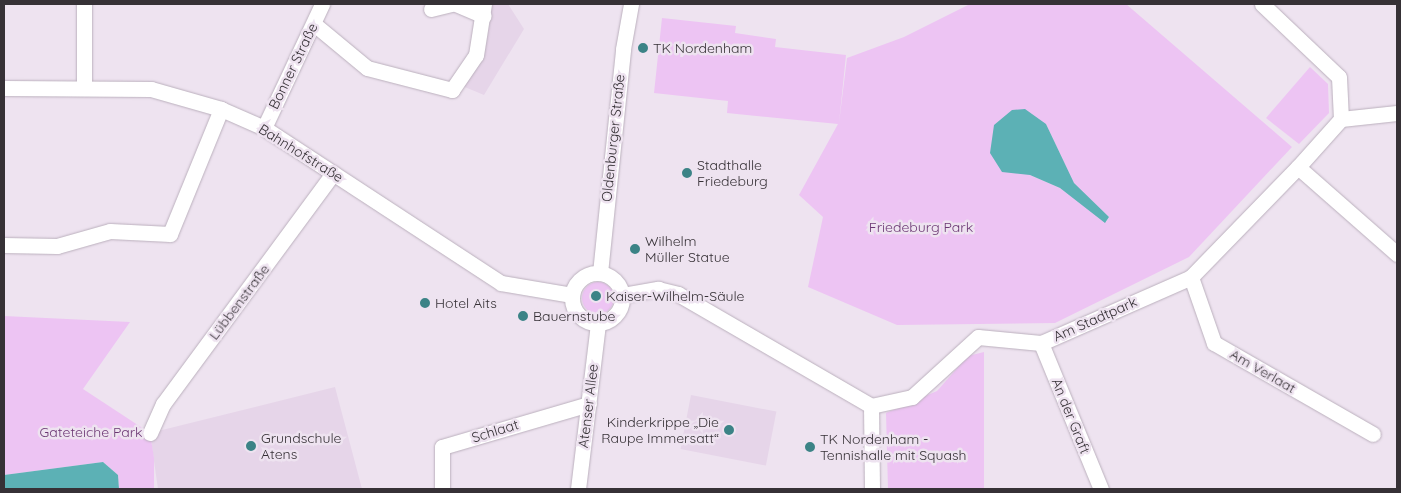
<!DOCTYPE html>
<meta charset="utf-8">
<style>
body{margin:0}
#map{position:relative;width:1401px;height:493px;overflow:hidden;background:#eee3f0;font-family:Quicksand,sans-serif}
div>[style]{position:absolute}
.built>*{inset:0;background:#e6d5e9;transform-origin:0 0}
.green>*{inset:0;background:#edc4f3}
.round{border-radius:50%}
.water>*{inset:0;background:#5cb1b5}
.roads{filter:drop-shadow(0 0 1px #bbb0bd) drop-shadow(0 0 1px #bbb0bd)}
.minor>*{height:15px;margin:-7.5px;padding:0 7.5px;transform-origin:7.5px;border-radius:7.5px;background:#fff}
.minor>.ring{margin:-7.5px;padding:0;box-sizing:content-box;background:none;border:15px solid #fff;border-radius:50%}
.dots>*{width:14px;height:14px;translate:-50% -50%;box-sizing:border-box;border:2px solid #eee3f0;border-radius:50%}
span{translate:-50% -50%;white-space:nowrap;text-align:center;line-height:1.15;-webkit-text-stroke:5px #eee3f0;paint-order:stroke}
.poi-label{font-size:14px;color:#363136}
.left{translate:0 -50%;text-align:left}
.right{translate:-100% -50%;text-align:right}
.street-label{font-size:14px;color:#363136}
.park-label{font-size:14px;color:#6b3773}
.frame{position:absolute;inset:0;border:5px solid #363136;pointer-events:none}
</style>
<div id="map">
<div class="built">
<div style="clip-path:polygon(495px 4px,508px 4px,524px 29px,484px 95px,460px 85px,488px 35px,490px 7px)"></div>
<div style="clip-path:polygon(335px 387px,362px 489px,158px 489px,150px 433px)"></div>
<div style="left:691px;top:395px;width:87px;height:55px;rotate:11deg"></div>
</div>
<div class="green">
<div style="clip-path:polygon(evenodd,970px 4px,1126px 4px,1292px 147px,1189px 257px,1055px 323px,897px 325px,808px 287px,823px 217px,799px 195px,838px 124px,727px 113px,728px 101px,654px 93px,662px 18px,736px 26px,735px 33px,776px 39px,775px 47px,846px 55px,839px 123px,847px 58px,904px 37px,970px 4px,1046px 124px,1074px 184px,1109px 217px,1106px 222px,1060px 188px,1030px 175px,1046px 124px)"></div>
<div style="clip-path:polygon(1310px 67px,1328px 84px,1329px 113px,1299px 144px,1266px 118px)"></div>
<div class="round" style="left:582px;top:282px;width:32px;height:32px"></div>
<div style="clip-path:polygon(4px 316px,130px 322px,83px 389px,150px 433px,154px 458px,154px 489px,119px 489px,118px 475px,103px 462px,4px 475px)"></div>
<div style="clip-path:polygon(984px 352px,984px 489px,888px 489px,886px 413px,937px 391px,968px 356px)"></div>
</div>
<div class="water">
<div style="clip-path:polygon(1025px 109px,1046px 124px,1074px 183px,1109px 217px,1105px 223px,1060px 188px,1030px 175px,1002px 172px,990px 153px,994px 125px,1012px 110px)"></div>
<div style="clip-path:polygon(103px 462px,118px 475px,119px 489px,4px 489px,4px 475px)"></div>
</div>
<div class="roads">
<div class="minor">
<div style="left:84px;top:4px;width:84px;rotate:90deg"></div>
<div style="left:456px;top:4px;width:30px;rotate:23deg"></div>
<div style="left:1262px;top:4px;width:106px;rotate:43.5deg"></div>
<div style="left:1339px;top:77px;width:42px;rotate:87.3deg"></div>
<div style="left:431px;top:9px;width:21px;rotate:-14deg"></div>
<div style="left:314px;top:24px;width:69px;rotate:39.7deg"></div>
<div style="left:367px;top:68px;width:88px;rotate:14.5deg"></div>
<div style="left:452px;top:90px;width:42px;rotate:-55.6deg"></div>
<div style="left:476px;top:55px;width:52px;rotate:-81.1deg"></div>
<div style="left:4px;top:88px;width:147px;rotate:0.4deg"></div>
<div style="left:151px;top:89px;width:73px;rotate:15.9deg"></div>
<div style="left:221px;top:109px;width:47px;rotate:23.8deg"></div>
<div style="left:264px;top:128px;width:283px;rotate:33.2deg"></div>
<div style="left:501px;top:283px;width:72px;rotate:9.6deg"></div>
<div style="left:264px;top:128px;width:137px;rotate:-64.9deg"></div>
<div style="left:1298px;top:167px;width:132px;rotate:41.3deg"></div>
<div style="left:4px;top:245px;width:53px;rotate:1.1deg"></div>
<div style="left:57px;top:246px;width:55px;rotate:-15.8deg"></div>
<div style="left:110px;top:231px;width:60px;rotate:2.9deg"></div>
<div style="left:170px;top:234px;width:135px;rotate:-67.8deg"></div>
<div style="left:600px;top:273px;width:225px;rotate:-84.1deg"></div>
<div style="left:623px;top:49px;width:46px;rotate:-79.9deg"></div>
<div class="ring" style="left:572px;top:273px;width:35px;height:35px"></div>
<div style="left:1191px;top:277px;width:70px;rotate:70.8deg"></div>
<div style="left:1214px;top:343px;width:183px;rotate:29.8deg"></div>
<div style="left:623px;top:295px;width:36px;rotate:-10deg"></div>
<div style="left:658px;top:289px;width:21px;rotate:14deg"></div>
<div style="left:678px;top:294px;width:223px;rotate:30.1deg"></div>
<div style="left:871px;top:406px;width:42px;rotate:-12.4deg"></div>
<div style="left:912px;top:397px;width:89px;rotate:-42.3deg"></div>
<div style="left:978px;top:337px;width:63px;rotate:5.4deg"></div>
<div style="left:1041px;top:343px;width:164px;rotate:-23.7deg"></div>
<div style="left:1191px;top:277px;width:153px;rotate:-45.8deg"></div>
<div style="left:1298px;top:167px;width:64px;rotate:-48.1deg"></div>
<div style="left:1341px;top:119px;width:56px;rotate:-6.1deg"></div>
<div style="left:1041px;top:343px;width:158px;rotate:67.7deg"></div>
<div style="left:871px;top:406px;width:83px;rotate:89.3deg"></div>
<div style="left:150px;top:433px;width:32px;rotate:-66deg"></div>
<div style="left:163px;top:404px;width:287px;rotate:-53.6deg"></div>
<div style="left:442px;top:489px;width:42px;rotate:-90deg"></div>
<div style="left:442px;top:447px;width:153px;rotate:-16.3deg"></div>
<div style="left:578px;top:489px;width:167px;rotate:-83.1deg"></div>
</div>
</div>
<div class="dots">
<div style="left:643px;top:48px;background:#3b8386"></div>
<div style="left:687px;top:173px;background:#3b8386"></div>
<div style="left:635px;top:249px;background:#3b8386"></div>
<div style="left:596px;top:296px;background:#3b8386"></div>
<div style="left:425px;top:303px;background:#3b8386"></div>
<div style="left:523px;top:316px;background:#3b8386"></div>
<div style="left:729px;top:430px;background:#3b8386"></div>
<div style="left:251px;top:446px;background:#3b8386"></div>
<div style="left:810px;top:447px;background:#3b8386"></div>
</div>
<div class="poi-label">
<span class="left" style="left:653px;top:48px">TK Nordenham</span>
<span class="left" style="left:697px;top:173px">Stadthalle<br>Friedeburg</span>
<span class="left" style="left:645px;top:249px">Wilhelm<br>Müller Statue</span>
<span class="left" style="left:606px;top:296px">Kaiser-Wilhelm-Säule</span>
<span class="left" style="left:435px;top:303px">Hotel Aits</span>
<span class="left" style="left:533px;top:316px">Bauernstube</span>
<span class="right" style="left:719px;top:430px">Kinderkrippe „Die<br>Raupe Immersatt“</span>
<span class="left" style="left:261px;top:446px">Grundschule<br>Atens</span>
<span class="left" style="left:820px;top:447px">TK Nordenham -<br>Tennishalle mit Squash</span>
</div>
<div class="street-label">
<span style="left:293px;top:66px;rotate:-64deg">Bonner Straße</span>
<span style="left:613px;top:138px;rotate:-84deg">Oldenburger Straße</span>
<span style="left:301px;top:153px;rotate:32deg">Bahnhofstraße</span>
<span style="left:239px;top:302px;rotate:-53deg">Lübbenstraße</span>
<span style="left:1095px;top:319px;rotate:-24deg">Am Stadtpark</span>
<span style="left:1263px;top:371px;rotate:30deg">Am Verlaat</span>
<span style="left:588px;top:406px;rotate:-83deg">Atenser Allee</span>
<span style="left:1071px;top:416px;rotate:68deg">An der Graft</span>
<span style="left:495px;top:431px;rotate:-17deg">Schlaat</span>
</div>
<div class="park-label">
<span style="left:921px;top:227px">Friedeburg Park</span>
<span style="left:91px;top:432px">Gateteiche Park</span>
</div>
<div class="frame"></div>
</div>
